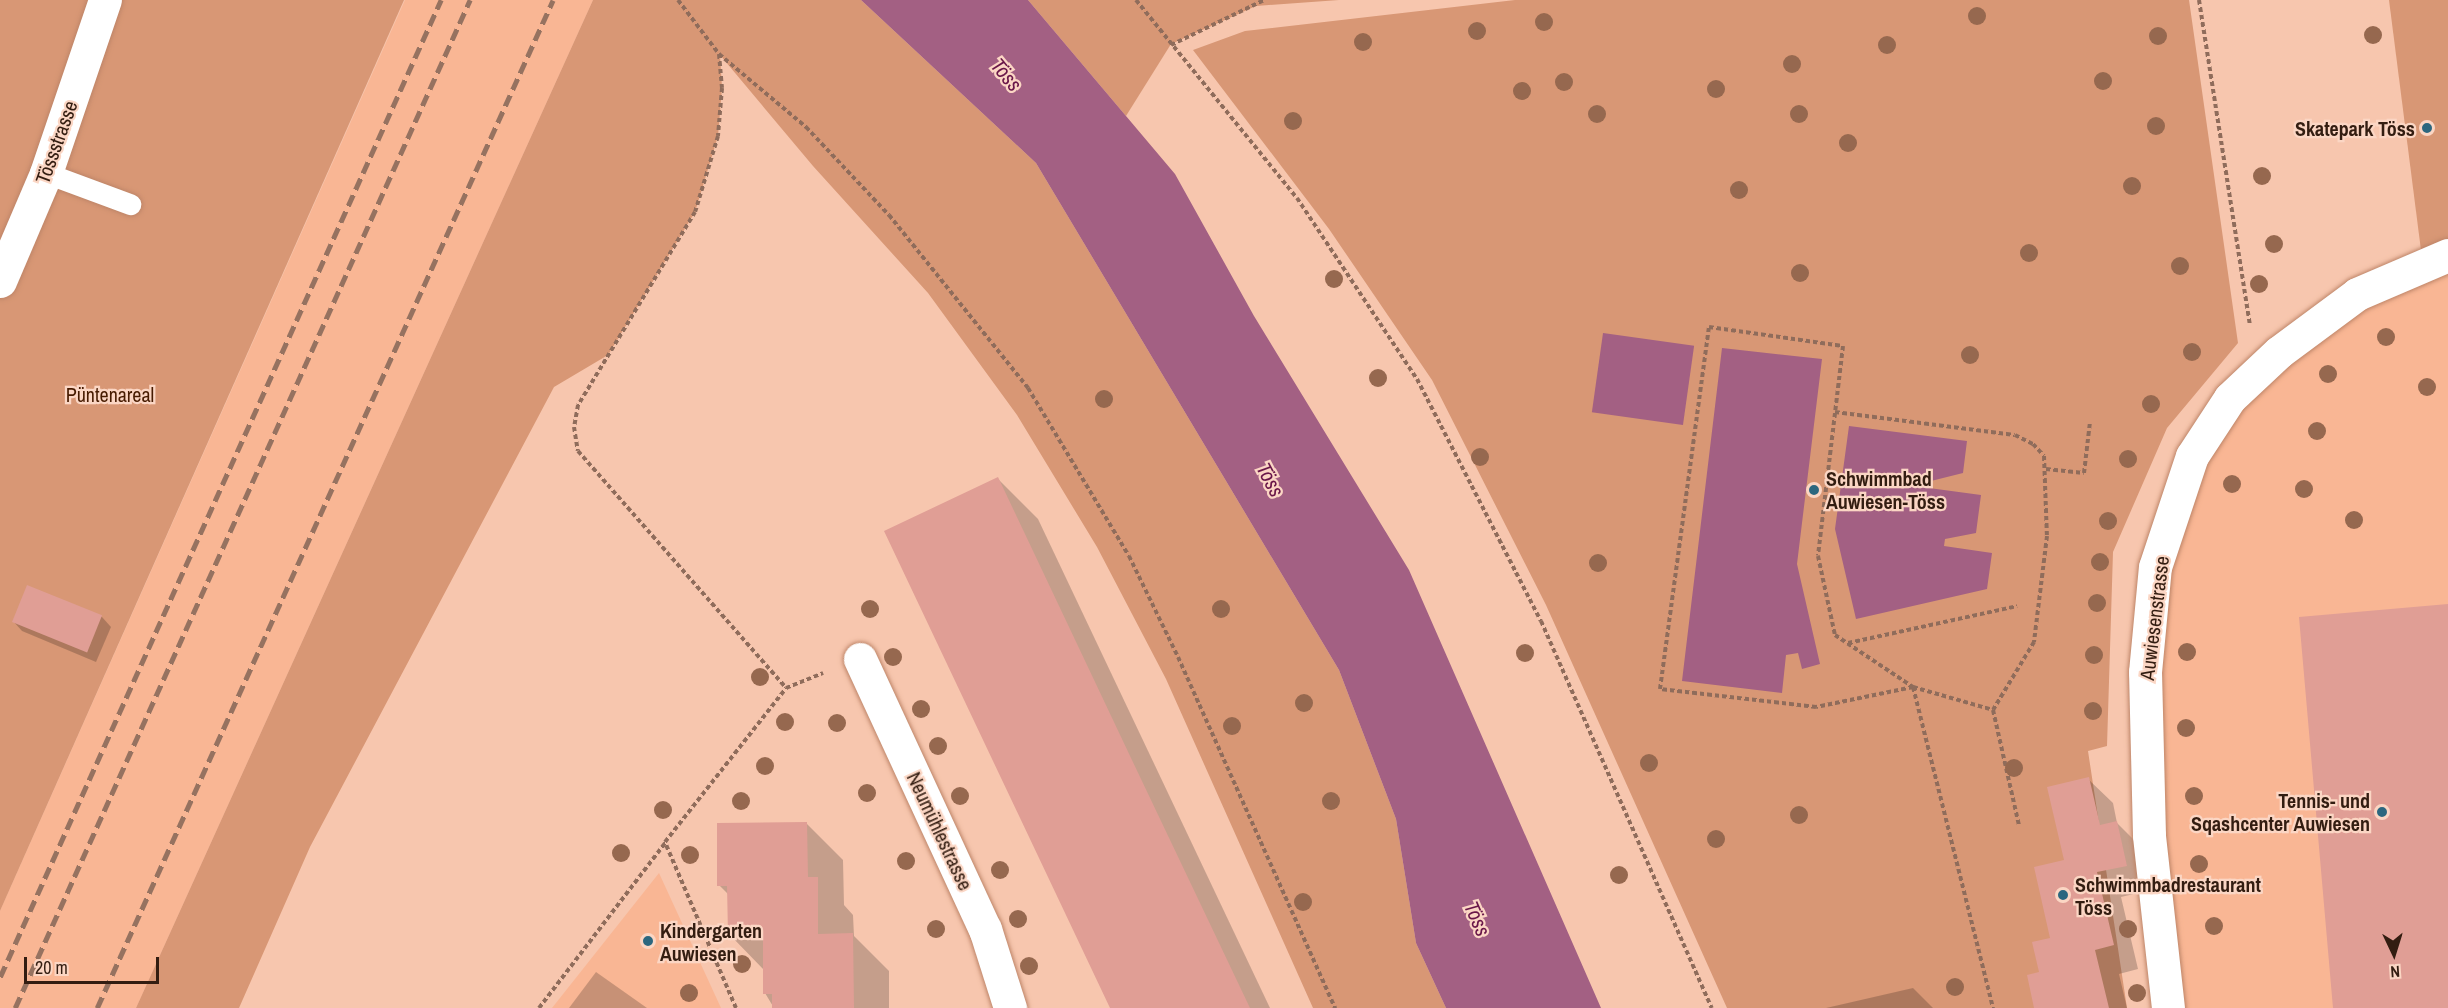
<!DOCTYPE html>
<meta charset="utf-8">
<style>
body{margin:0}
#map{position:relative;width:2448px;height:1008px;overflow:hidden;background:#f7c6ae;font-family:"Archivo Narrow",sans-serif}
div>[style]{position:absolute}
.built>*{inset:0;background:#f9b694}
.green>*{inset:0;background:#d89775}
.water>*{inset:0;background:#a36083;transform-origin:0 0}
.shadow>*{inset:0;background:#0003}
.building>*{inset:0;background:#e09e95;transform-origin:0 0}
.path>*{height:4px;margin-top:-2px;transform-origin:0;background:repeating-linear-gradient(90deg,#8f6c5b 0 4.5px,transparent 0 7.5px)}
.roads{filter:drop-shadow(0 0 2px #be8568) drop-shadow(0 0 2px #be8568)}
.lane>*{height:21px;margin:-10.5px;padding:0 10.5px;transform-origin:10.5px;border-radius:10.5px;background:#fff}
.street>*{height:33px;margin:-16.5px;padding:0 16.5px;transform-origin:16.5px;border-radius:16.5px;background:#fff}
.rail>*{height:4.5px;margin-top:-2.25px;transform-origin:0;background:repeating-linear-gradient(90deg,#967260 0 12px,transparent 0 18px)}
.trees>*{width:18px;height:18px;margin:-9px;border-radius:50%;background:#96684f}
.dots>*{width:16px;height:16px;translate:-50% -50%;box-sizing:border-box;border:3px solid #fbd6c4;border-radius:50%}
span{translate:-50% -50%;white-space:nowrap;text-align:center;line-height:1.15;-webkit-text-stroke:4.5px #fbd6c4;paint-order:stroke}
.poi-label{font-size:20px;color:#331d11;font-weight:700}
.right{translate:-100% -50%;text-align:right}
.left{translate:0 -50%;text-align:left}
.street-label{font-size:20px;color:#331d11}
.park-label{font-size:20px;color:#471b01}
.water-label{font-size:21px;color:#691649;font-style:italic}
.north{position:absolute;left:2364px;top:924px;width:60px;height:60px;-webkit-text-stroke:4px #fbd6c4;paint-order:stroke;rotate:176deg;font-size:16px;font-weight:700;line-height:24px;text-align:center;color:#331d11}
.north::after{content:'';display:block;margin:auto;width:21px;height:27px;background:#331d11;clip-path:polygon(50% 0,100% 100%,50% 72%,0 100%)}
.scale{position:absolute;left:24px;top:957px;width:135px;height:27px;box-sizing:border-box;border:3px solid #331d11;border-top:0;padding-left:8px;font-size:18px;line-height:21px;white-space:nowrap;color:#331d11;-webkit-text-stroke:4px #fbd6c4;paint-order:stroke}
</style>
<div id="map">
<div class="built">
<div style="clip-path:polygon(405px 0,593px 0,136px 1008px,0 1008px,0 911px)"></div>
<div style="clip-path:polygon(2448px 257px,2448px 1008px,2168px 1008px,2145px 672px,2191px 456px,2279px 352px)"></div>
<div style="clip-path:polygon(659px 873px,721px 1008px,552px 1008px)"></div>
</div>
<div class="green">
<div style="clip-path:polygon(0 0,404px 0,0 911px)"></div>
<div style="clip-path:polygon(593px 0,861px 0,1036px 163px,1339px 670px,1396px 819px,1416px 943px,1446px 1008px,1313px 1008px,1166px 679px,1097px 547px,1017px 415px,928px 293px,813px 166px,720px 55px,722px 88px,718px 136px,695px 212px,608px 355px,554px 387px,310px 847px,239px 1008px,136px 1008px)"></div>
<div style="clip-path:polygon(1028px 0,1339px 0,1256px 6px,1171px 44px,1126px 116px)"></div>
<div style="clip-path:polygon(1515px 0,2189px 0,2238px 343px,2167px 428px,2113px 552px,2107px 746px,2088px 751px,2127px 1008px,1727px 1008px,1546px 605px,1432px 380px,1329px 229px,1193px 50px,1245px 31px)"></div>
<div style="clip-path:polygon(2389px 0,2448px 0,2448px 255px,2423px 266px)"></div>
</div>
<div class="water">
<div style="clip-path:polygon(861px 0,1028px 0,1175px 174px,1254px 316px,1409px 570px,1601px 1008px,1446px 1008px,1416px 943px,1396px 819px,1339px 670px,1036px 163px)"></div>
<div style="left:1603px;top:333px;width:92px;height:80px;rotate:8deg"></div>
<div style="clip-path:polygon(1722px 348px,1822px 359px,1797px 564px,1820px 664px,1802px 669px,1798px 653px,1786px 655px,1782px 693px,1682px 681px)"></div>
<div style="clip-path:polygon(1849px 426px,1967px 441px,1963px 473px,1931px 481px,1929px 488px,1981px 495px,1976px 533px,1945px 539px,1944px 546px,1992px 553px,1987px 589px,1856px 619px,1835px 529px)"></div>
</div>
<div class="shadow">
<div style="clip-path:polygon(998px 479px,1038px 519px,1270px 1008px,1112px 1008px)"></div>
<div style="clip-path:polygon(28px 587px,102px 617px,111px 627px,96px 662px,22px 631px,13px 621px)"></div>
<div style="clip-path:polygon(2088px 779px,2113px 803px,2117px 823px,2141px 847px,2151px 890px,2121px 897px,2138px 969px,2119px 974px,2127px 1008px,2036px 1008px,2066px 861px)"></div>
<div style="clip-path:polygon(807px 824px,843px 860px,844px 905px,853px 915px,854px 936px,889px 971px,889px 1008px,774px 1008px,765px 993px,764px 970px,730px 935px,729px 895px,719px 885px)"></div>
<div style="clip-path:polygon(596px 972px,647px 1008px,569px 1008px)"></div>
<div style="clip-path:polygon(1913px 988px,1933px 1008px,1826px 1008px)"></div>
</div>
<div class="building">
<div style="clip-path:polygon(998px 477px,1131px 758px,1250px 1008px,1110px 1008px,884px 531px)"></div>
<div style="left:27px;top:585px;width:81px;height:40px;rotate:22deg"></div>
<div style="clip-path:polygon(2448px 604px,2448px 1008px,2333px 1008px,2299px 617px)"></div>
<div style="clip-path:polygon(2089px 777px,2100px 825px,2117px 821px,2127px 866px,2097px 872px,2114px 945px,2095px 950px,2109px 1008px,2034px 1008px,2027px 975px,2039px 972px,2032px 942px,2050px 938px,2034px 867px,2064px 860px,2047px 787px)"></div>
<div style="clip-path:polygon(807px 822px,808px 877px,818px 877px,818px 934px,853px 933px,854px 1008px,772px 1008px,772px 994px,763px 994px,763px 934px,728px 935px,727px 886px,717px 886px,717px 823px)"></div>
</div>
<div class="path">
<div style="left:678px;top:0;width:68px;rotate:52.8deg"></div>
<div style="left:719px;top:54px;width:114px;rotate:40deg"></div>
<div style="left:806px;top:127px;width:121px;rotate:46.7deg"></div>
<div style="left:889px;top:215px;width:222px;rotate:51.2deg"></div>
<div style="left:1028px;top:388px;width:196px;rotate:59deg"></div>
<div style="left:1129px;top:556px;width:112px;rotate:64.1deg"></div>
<div style="left:1178px;top:657px;width:385px;rotate:65.9deg"></div>
<div style="left:1136px;top:0;width:255px;rotate:50.9deg"></div>
<div style="left:1297px;top:198px;width:217px;rotate:56.5deg"></div>
<div style="left:1417px;top:379px;width:272px;rotate:62.9deg"></div>
<div style="left:1541px;top:621px;width:423px;rotate:66.2deg"></div>
<div style="left:2199px;top:0;width:328px;rotate:81.1deg"></div>
<div style="left:1171px;top:45px;width:103px;rotate:-25.8deg"></div>
<div style="left:719px;top:54px;width:34px;rotate:85deg"></div>
<div style="left:722px;top:88px;width:48px;rotate:94.8deg"></div>
<div style="left:718px;top:136px;width:79px;rotate:106.8deg"></div>
<div style="left:695px;top:212px;width:226px;rotate:121.2deg"></div>
<div style="left:578px;top:405px;width:22px;rotate:100deg"></div>
<div style="left:574px;top:427px;width:24px;rotate:81deg"></div>
<div style="left:578px;top:451px;width:315px;rotate:48.7deg"></div>
<div style="left:1835px;top:412px;width:181px;rotate:7.3deg"></div>
<div style="left:2015px;top:435px;width:20px;rotate:27deg"></div>
<div style="left:2033px;top:444px;width:16px;rotate:47deg"></div>
<div style="left:2044px;top:456px;width:80px;rotate:87.9deg"></div>
<div style="left:2047px;top:536px;width:107px;rotate:97deg"></div>
<div style="left:2034px;top:642px;width:79px;rotate:121.1deg"></div>
<div style="left:1993px;top:710px;width:118px;rotate:77.3deg"></div>
<div style="left:2046px;top:469px;width:38px;rotate:6deg"></div>
<div style="left:2084px;top:473px;width:51px;rotate:-83.3deg"></div>
<div style="left:1848px;top:643px;width:173px;rotate:-12.3deg"></div>
<div style="left:1913px;top:687px;width:99px;rotate:168.3deg"></div>
<div style="left:1816px;top:707px;width:157px;rotate:-173.4deg"></div>
<div style="left:1660px;top:689px;width:365px;rotate:-82.3deg"></div>
<div style="left:1709px;top:327px;width:135px;rotate:8.1deg"></div>
<div style="left:1843px;top:346px;width:211px;rotate:96.8deg"></div>
<div style="left:1818px;top:556px;width:81px;rotate:77.9deg"></div>
<div style="left:1835px;top:635px;width:94px;rotate:33.7deg"></div>
<div style="left:1913px;top:687px;width:83px;rotate:16deg"></div>
<div style="left:1913px;top:687px;width:331px;rotate:76deg"></div>
<div style="left:539px;top:1008px;width:208px;rotate:-52.6deg"></div>
<div style="left:736px;top:1008px;width:181px;rotate:-113.2deg"></div>
<div style="left:665px;top:842px;width:196px;rotate:-51.8deg"></div>
<div style="left:786px;top:688px;width:40px;rotate:-22deg"></div>
</div>
<div class="roads">
<div class="lane">
<div style="left:46px;top:173px;width:90px;rotate:20.3deg"></div>
</div>
<div class="street">
<div style="left:0;top:281px;width:117px;rotate:-66.9deg"></div>
<div style="left:46px;top:173px;width:183px;rotate:-71.2deg"></div>
<div style="left:860px;top:659px;width:298px;rotate:65.2deg"></div>
<div style="left:985px;top:929px;width:83px;rotate:72.4deg"></div>
<div style="left:2168px;top:1008px;width:174px;rotate:-96.3deg"></div>
<div style="left:2149px;top:835px;width:163px;rotate:-91.4deg"></div>
<div style="left:2145px;top:672px;width:105px;rotate:-84.6deg"></div>
<div style="left:2155px;top:567px;width:117px;rotate:-71.6deg"></div>
<div style="left:2192px;top:456px;width:69px;rotate:-56.8deg"></div>
<div style="left:2230px;top:398px;width:67px;rotate:-43.2deg"></div>
<div style="left:2279px;top:352px;width:97px;rotate:-36.6deg"></div>
<div style="left:2357px;top:294px;width:99px;rotate:-23.2deg"></div>
</div>
</div>
<div class="rail">
<div style="left:0;top:977px;width:1072px;rotate:-65.71deg"></div>
<div style="left:15px;top:1008px;width:1106px;rotate:-65.71deg"></div>
<div style="left:97px;top:1008px;width:1106px;rotate:-65.66deg"></div>
</div>
<div class="trees">
<div style="left:1977px;top:16px"></div>
<div style="left:1544px;top:22px"></div>
<div style="left:1477px;top:31px"></div>
<div style="left:2373px;top:35px"></div>
<div style="left:2158px;top:36px"></div>
<div style="left:1363px;top:42px"></div>
<div style="left:1887px;top:45px"></div>
<div style="left:1792px;top:64px"></div>
<div style="left:2103px;top:81px"></div>
<div style="left:1564px;top:82px"></div>
<div style="left:1716px;top:89px"></div>
<div style="left:1522px;top:91px"></div>
<div style="left:1597px;top:114px"></div>
<div style="left:1799px;top:114px"></div>
<div style="left:1293px;top:121px"></div>
<div style="left:2156px;top:126px"></div>
<div style="left:1848px;top:143px"></div>
<div style="left:2262px;top:176px"></div>
<div style="left:2132px;top:186px"></div>
<div style="left:1739px;top:190px"></div>
<div style="left:2274px;top:244px"></div>
<div style="left:2029px;top:253px"></div>
<div style="left:2180px;top:266px"></div>
<div style="left:1800px;top:273px"></div>
<div style="left:1334px;top:279px"></div>
<div style="left:2259px;top:284px"></div>
<div style="left:2386px;top:337px"></div>
<div style="left:2192px;top:352px"></div>
<div style="left:1970px;top:355px"></div>
<div style="left:2328px;top:374px"></div>
<div style="left:1378px;top:378px"></div>
<div style="left:2427px;top:387px"></div>
<div style="left:1104px;top:399px"></div>
<div style="left:2151px;top:404px"></div>
<div style="left:2317px;top:431px"></div>
<div style="left:1480px;top:457px"></div>
<div style="left:2128px;top:459px"></div>
<div style="left:2232px;top:484px"></div>
<div style="left:2304px;top:489px"></div>
<div style="left:2354px;top:520px"></div>
<div style="left:2108px;top:521px"></div>
<div style="left:2100px;top:562px"></div>
<div style="left:1598px;top:563px"></div>
<div style="left:2097px;top:603px"></div>
<div style="left:870px;top:609px"></div>
<div style="left:1221px;top:609px"></div>
<div style="left:2187px;top:652px"></div>
<div style="left:1525px;top:653px"></div>
<div style="left:2094px;top:655px"></div>
<div style="left:893px;top:657px"></div>
<div style="left:760px;top:677px"></div>
<div style="left:1304px;top:703px"></div>
<div style="left:921px;top:709px"></div>
<div style="left:2093px;top:711px"></div>
<div style="left:785px;top:722px"></div>
<div style="left:837px;top:723px"></div>
<div style="left:1232px;top:726px"></div>
<div style="left:2186px;top:728px"></div>
<div style="left:938px;top:746px"></div>
<div style="left:1649px;top:763px"></div>
<div style="left:765px;top:766px"></div>
<div style="left:2014px;top:768px"></div>
<div style="left:867px;top:793px"></div>
<div style="left:960px;top:796px"></div>
<div style="left:2194px;top:796px"></div>
<div style="left:741px;top:801px"></div>
<div style="left:1331px;top:801px"></div>
<div style="left:663px;top:810px"></div>
<div style="left:1799px;top:815px"></div>
<div style="left:1716px;top:839px"></div>
<div style="left:621px;top:853px"></div>
<div style="left:690px;top:855px"></div>
<div style="left:906px;top:861px"></div>
<div style="left:2199px;top:864px"></div>
<div style="left:1000px;top:870px"></div>
<div style="left:1619px;top:875px"></div>
<div style="left:1303px;top:902px"></div>
<div style="left:1018px;top:919px"></div>
<div style="left:2214px;top:926px"></div>
<div style="left:936px;top:929px"></div>
<div style="left:2128px;top:929px"></div>
<div style="left:742px;top:964px"></div>
<div style="left:1029px;top:966px"></div>
<div style="left:1955px;top:987px"></div>
<div style="left:689px;top:993px"></div>
<div style="left:2137px;top:993px"></div>
</div>
<div class="dots">
<div style="left:2427px;top:128px;background:#2c677f"></div>
<div style="left:1814px;top:490px;background:#2c677f"></div>
<div style="left:2382px;top:812px;background:#2c677f"></div>
<div style="left:2063px;top:895px;background:#2c677f"></div>
<div style="left:648px;top:941px;background:#2c677f"></div>
</div>
<div class="poi-label">
<span class="right" style="left:2415px;top:128px">Skatepark Töss</span>
<span class="left" style="left:1826px;top:490px">Schwimmbad<br>Auwiesen-Töss</span>
<span class="right" style="left:2370px;top:812px">Tennis- und<br>Sqashcenter Auwiesen</span>
<span class="left" style="left:2075px;top:896px">Schwimmbadrestaurant<br>Töss</span>
<span class="left" style="left:660px;top:942px">Kindergarten<br>Auwiesen</span>
</div>
<div class="street-label">
<span style="left:56px;top:142px;rotate:-70deg">Tössstrasse</span>
<span style="left:2154px;top:618px;rotate:-83deg">Auwiesenstrasse</span>
<span style="left:940px;top:831px;rotate:65deg">Neumühlestrasse</span>
</div>
<div class="park-label">
<span style="left:110px;top:394px">Püntenareal</span>
</div>
<div class="water-label">
<span style="left:1006px;top:75px;rotate:50deg">Töss</span>
<span style="left:1270px;top:480px;rotate:62deg">Töss</span>
<span style="left:1477px;top:919px;rotate:66deg">Töss</span>
</div>
<div class="north">N</div>
<div class="scale">20 m</div>
</div>
